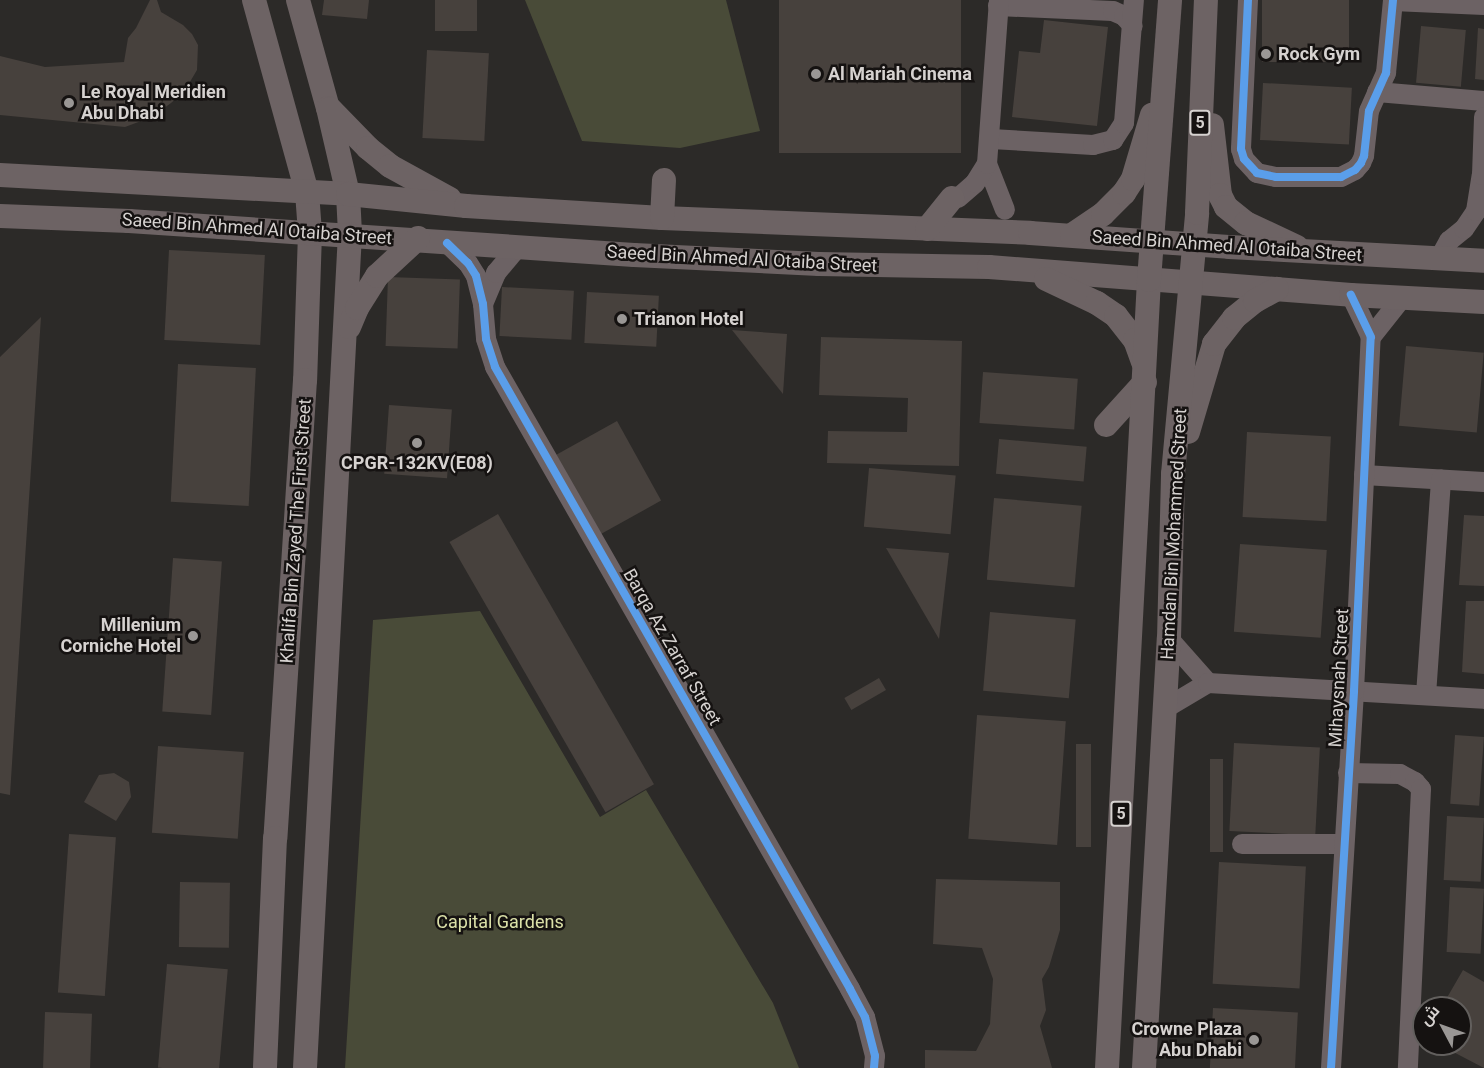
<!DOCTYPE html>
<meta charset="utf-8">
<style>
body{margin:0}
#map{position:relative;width:1484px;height:1068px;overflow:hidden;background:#2c2a28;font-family:Roboto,Cairo,sans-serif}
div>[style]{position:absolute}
.green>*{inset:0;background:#494b38}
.building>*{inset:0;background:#47413d;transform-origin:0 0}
.minor>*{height:20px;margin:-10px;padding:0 10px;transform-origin:10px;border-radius:10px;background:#6c6264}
.major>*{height:24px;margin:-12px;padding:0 12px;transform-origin:12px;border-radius:12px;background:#6d6364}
.cycleway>*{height:8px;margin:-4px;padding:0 4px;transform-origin:4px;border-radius:4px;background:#5a9eea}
.dots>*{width:16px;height:16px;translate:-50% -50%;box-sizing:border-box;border:3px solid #151211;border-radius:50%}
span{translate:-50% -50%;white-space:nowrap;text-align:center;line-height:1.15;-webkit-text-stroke:5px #151211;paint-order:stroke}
.shield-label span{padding:2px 4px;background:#151211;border:2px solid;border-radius:4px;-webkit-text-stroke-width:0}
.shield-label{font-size:16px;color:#d6d2d0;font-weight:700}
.poi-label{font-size:18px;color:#d6d2d0;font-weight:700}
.left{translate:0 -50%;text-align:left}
.right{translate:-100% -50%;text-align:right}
.street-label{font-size:18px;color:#d6d2d0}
.park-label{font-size:18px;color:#dbe0a8}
.north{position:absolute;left:1412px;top:996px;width:60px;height:60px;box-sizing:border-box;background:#151211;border:2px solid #625f5d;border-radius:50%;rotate:311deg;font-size:16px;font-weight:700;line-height:24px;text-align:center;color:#d6d2d0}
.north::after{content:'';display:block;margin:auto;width:21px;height:27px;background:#9a9795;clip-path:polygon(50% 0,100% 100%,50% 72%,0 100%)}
</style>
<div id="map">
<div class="green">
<div style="clip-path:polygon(525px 0,726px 0,760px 131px,680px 148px,582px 141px)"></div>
<div style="clip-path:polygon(480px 611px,600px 817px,646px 790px,773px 1003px,799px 1068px,345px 1068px,373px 620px)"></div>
</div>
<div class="building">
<div style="clip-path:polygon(150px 0,157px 0,161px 12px,183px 25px,192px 34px,198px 45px,197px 70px,184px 92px,171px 103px,152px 117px,125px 127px,0 115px,0 56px,45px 67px,124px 62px,128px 38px,136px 28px)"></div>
<div style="clip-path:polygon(324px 0,369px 0,367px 19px,322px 15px)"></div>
<div style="left:435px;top:0;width:42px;height:31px"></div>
<div style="left:779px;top:0;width:182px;height:153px"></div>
<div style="left:1262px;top:0;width:87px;height:62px"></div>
<div style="clip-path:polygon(1044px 20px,1108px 27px,1097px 126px,1012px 117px,1019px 51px,1040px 53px)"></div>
<div style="left:1421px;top:26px;width:45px;height:57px;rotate:5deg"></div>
<div style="clip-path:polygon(1478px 28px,1484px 29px,1484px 80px,1475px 79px)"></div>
<div style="left:427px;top:50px;width:62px;height:88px;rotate:3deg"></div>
<div style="left:1263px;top:83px;width:89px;height:57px;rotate:3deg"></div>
<div style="left:169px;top:250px;width:96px;height:90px;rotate:3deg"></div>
<div style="left:388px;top:277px;width:72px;height:69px;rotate:2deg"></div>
<div style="left:502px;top:287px;width:72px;height:49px;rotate:3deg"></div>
<div style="left:587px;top:292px;width:72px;height:51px;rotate:3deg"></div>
<div style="clip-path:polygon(41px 317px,23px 590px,10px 795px,0 793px,0 357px)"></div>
<div style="clip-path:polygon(732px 330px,787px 334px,783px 394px)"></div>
<div style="clip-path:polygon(821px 337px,962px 341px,959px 466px,827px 463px,828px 431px,907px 432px,908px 398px,819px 395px)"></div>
<div style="left:1406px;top:346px;width:78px;height:80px;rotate:5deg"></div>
<div style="left:178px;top:364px;width:78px;height:138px;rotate:3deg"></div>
<div style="left:983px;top:372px;width:95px;height:51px;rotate:4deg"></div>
<div style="left:389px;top:405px;width:63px;height:69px;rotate:4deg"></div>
<div style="left:617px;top:421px;width:91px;height:74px;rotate:61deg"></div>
<div style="left:1247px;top:432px;width:84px;height:85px;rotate:3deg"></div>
<div style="left:999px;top:439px;width:88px;height:35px;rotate:5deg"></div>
<div style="left:869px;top:468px;width:87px;height:59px;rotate:5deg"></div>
<div style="left:994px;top:498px;width:88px;height:82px;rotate:5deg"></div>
<div style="left:498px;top:514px;width:312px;height:56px;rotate:60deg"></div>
<div style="clip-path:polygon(1464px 515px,1484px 516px,1484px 586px,1459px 585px)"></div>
<div style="left:1240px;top:544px;width:87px;height:88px;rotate:4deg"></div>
<div style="clip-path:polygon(886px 548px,949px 553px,939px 639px)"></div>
<div style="left:173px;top:558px;width:49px;height:154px;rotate:4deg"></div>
<div style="clip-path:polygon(1466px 601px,1484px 601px,1484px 674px,1462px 672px)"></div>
<div style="left:990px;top:612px;width:86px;height:79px;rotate:5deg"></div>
<div style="left:879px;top:678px;width:14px;height:40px;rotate:60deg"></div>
<div style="left:977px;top:715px;width:89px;height:124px;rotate:4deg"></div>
<div style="left:1455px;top:735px;width:29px;height:69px;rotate:4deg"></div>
<div style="left:1234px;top:743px;width:86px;height:88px;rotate:3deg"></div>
<div style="left:1076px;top:744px;width:15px;height:103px"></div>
<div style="left:158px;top:746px;width:86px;height:87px;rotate:4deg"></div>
<div style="left:1210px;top:759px;width:13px;height:93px"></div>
<div style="clip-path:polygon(114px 773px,129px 782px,131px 797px,116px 821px,84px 802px,99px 775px)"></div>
<div style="left:1447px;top:816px;width:37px;height:64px;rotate:3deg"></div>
<div style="left:69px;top:834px;width:47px;height:159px;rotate:4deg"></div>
<div style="left:1219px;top:862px;width:87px;height:122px;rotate:3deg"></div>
<div style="clip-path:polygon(936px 879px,1060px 882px,1060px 930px,1049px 967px,1042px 979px,1046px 1010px,1040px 1026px,1052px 1068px,925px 1068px,925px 1050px,976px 1051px,990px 1024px,993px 979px,982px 948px,933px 944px)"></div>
<div style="left:180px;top:882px;width:50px;height:65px;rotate:1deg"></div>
<div style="left:1450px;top:887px;width:34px;height:65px;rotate:3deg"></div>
<div style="left:167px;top:964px;width:61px;height:104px;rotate:5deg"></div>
<div style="clip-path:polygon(1463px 970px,1484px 982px,1484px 1068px,1438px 1044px,1460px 1044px,1460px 1008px,1441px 1008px)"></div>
<div style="left:1213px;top:1008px;width:85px;height:60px;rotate:3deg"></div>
<div style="left:45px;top:1012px;width:47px;height:56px;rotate:2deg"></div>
</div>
<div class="minor">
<div style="left:1248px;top:0;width:149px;rotate:92.7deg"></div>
<div style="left:1241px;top:149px;width:10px;rotate:73deg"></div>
<div style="left:1244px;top:159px;width:19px;rotate:47deg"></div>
<div style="left:1257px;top:173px;width:19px;rotate:12deg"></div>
<div style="left:1276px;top:177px;width:65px"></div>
<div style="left:1341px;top:177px;width:16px;rotate:-27deg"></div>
<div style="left:1355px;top:170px;width:9px;rotate:-49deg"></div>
<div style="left:1361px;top:163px;width:8px;rotate:-67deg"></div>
<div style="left:1364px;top:156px;width:45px;rotate:-83.7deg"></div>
<div style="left:1369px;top:111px;width:42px;rotate:-65.9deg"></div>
<div style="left:1386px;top:73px;width:73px;rotate:-84.5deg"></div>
<div style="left:1393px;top:1px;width:91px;rotate:2.5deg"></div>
<div style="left:998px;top:6px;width:115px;rotate:2.5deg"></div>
<div style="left:1113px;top:11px;width:12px;rotate:24deg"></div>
<div style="left:1124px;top:16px;width:13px;rotate:48deg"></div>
<div style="left:1377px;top:92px;width:107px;rotate:4.8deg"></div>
<div style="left:991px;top:139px;width:102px;rotate:3.4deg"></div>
<div style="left:1093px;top:145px;width:21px;rotate:-14deg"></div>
<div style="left:1113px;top:140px;width:20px;rotate:-57deg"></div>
<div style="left:1124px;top:123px;width:123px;rotate:-85.4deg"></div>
<div style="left:987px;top:164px;width:49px;rotate:68.6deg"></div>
<div style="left:958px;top:198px;width:23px;rotate:-41deg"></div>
<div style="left:975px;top:183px;width:22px;rotate:-58deg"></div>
<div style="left:987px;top:164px;width:164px;rotate:-85.8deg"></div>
<div style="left:447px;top:243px;width:29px;rotate:44deg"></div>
<div style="left:468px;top:263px;width:15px;rotate:58deg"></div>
<div style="left:476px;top:276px;width:29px;rotate:76deg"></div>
<div style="left:483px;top:304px;width:35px;rotate:85deg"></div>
<div style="left:486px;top:339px;width:29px;rotate:72deg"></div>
<div style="left:495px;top:367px;width:716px;rotate:60.28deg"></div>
<div style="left:850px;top:989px;width:32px;rotate:62deg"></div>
<div style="left:865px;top:1017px;width:40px;rotate:75.6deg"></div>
<div style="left:875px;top:1056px;width:12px;rotate:95deg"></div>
<div style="left:1439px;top:259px;width:21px;rotate:-61deg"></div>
<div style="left:1449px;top:241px;width:19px;rotate:-39deg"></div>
<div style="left:1464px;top:229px;width:22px;rotate:-56deg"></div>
<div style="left:1476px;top:211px;width:36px;rotate:-81deg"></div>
<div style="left:1482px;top:175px;width:58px;rotate:-88deg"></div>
<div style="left:483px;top:304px;width:34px;rotate:-67deg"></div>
<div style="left:496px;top:273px;width:34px;rotate:-50deg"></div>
<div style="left:1371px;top:337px;width:50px;rotate:-51.5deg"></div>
<div style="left:1364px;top:475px;width:120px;rotate:3.3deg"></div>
<div style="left:1169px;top:639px;width:59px;rotate:48.4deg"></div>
<div style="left:1426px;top:695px;width:216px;rotate:-86deg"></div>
<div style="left:1166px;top:708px;width:49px;rotate:-30.8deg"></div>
<div style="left:1208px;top:683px;width:276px;rotate:3.3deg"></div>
<div style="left:1348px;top:773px;width:52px;rotate:1.1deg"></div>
<div style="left:1400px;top:774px;width:17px;rotate:28deg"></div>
<div style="left:1415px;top:782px;width:9px;rotate:49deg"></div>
<div style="left:1421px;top:789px;width:279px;rotate:92.7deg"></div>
<div style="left:1242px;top:844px;width:102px"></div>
<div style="left:1331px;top:1068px;width:378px;rotate:-86.5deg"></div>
<div style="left:1354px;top:691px;width:354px;rotate:-87.3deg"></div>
<div style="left:1371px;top:337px;width:47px;rotate:-115.5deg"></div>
</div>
<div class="major">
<div style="left:254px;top:0;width:199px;rotate:74.6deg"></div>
<div style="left:307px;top:192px;width:41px;rotate:85.8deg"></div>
<div style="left:310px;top:233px;width:147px;rotate:91.9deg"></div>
<div style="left:305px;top:380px;width:459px;rotate:93.7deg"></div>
<div style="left:275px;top:838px;width:230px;rotate:92.5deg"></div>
<div style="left:298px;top:0;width:112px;rotate:74.5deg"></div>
<div style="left:328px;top:108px;width:88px;rotate:76.9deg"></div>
<div style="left:348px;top:194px;width:40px;rotate:87.1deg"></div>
<div style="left:350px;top:234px;width:835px;rotate:93.09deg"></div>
<div style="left:330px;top:109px;width:54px;rotate:45.7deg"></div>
<div style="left:368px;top:148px;width:28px;rotate:39deg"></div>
<div style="left:390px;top:166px;width:68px;rotate:28.8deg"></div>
<div style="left:1212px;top:125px;width:70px;rotate:83.5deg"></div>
<div style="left:1220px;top:195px;width:13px;rotate:63deg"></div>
<div style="left:1226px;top:207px;width:26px;rotate:39deg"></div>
<div style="left:1246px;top:223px;width:56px;rotate:25.2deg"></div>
<div style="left:0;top:175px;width:349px;rotate:3.1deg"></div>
<div style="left:348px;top:194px;width:119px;rotate:5.8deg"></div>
<div style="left:466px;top:206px;width:196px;rotate:3.5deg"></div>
<div style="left:662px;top:218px;width:368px;rotate:2.3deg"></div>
<div style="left:1030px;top:233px;width:199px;rotate:4deg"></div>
<div style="left:1229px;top:247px;width:255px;rotate:3.1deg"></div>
<div style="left:0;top:216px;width:129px;rotate:2.2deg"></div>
<div style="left:129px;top:221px;width:506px;rotate:3.85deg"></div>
<div style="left:634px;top:255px;width:185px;rotate:2.8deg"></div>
<div style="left:819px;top:264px;width:170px;rotate:1deg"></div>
<div style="left:989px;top:267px;width:363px;rotate:4.4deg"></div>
<div style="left:1351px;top:295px;width:133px;rotate:3deg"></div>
<div style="left:662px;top:218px;width:38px;rotate:-87deg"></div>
<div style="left:927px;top:229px;width:40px;rotate:-51deg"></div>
<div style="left:1072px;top:235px;width:37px;rotate:-34deg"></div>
<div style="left:1103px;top:214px;width:30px;rotate:-45deg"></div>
<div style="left:1124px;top:193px;width:17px;rotate:-57deg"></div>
<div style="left:1133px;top:179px;width:67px;rotate:-73.5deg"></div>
<div style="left:1046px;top:279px;width:56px;rotate:25.2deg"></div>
<div style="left:1097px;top:303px;width:23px;rotate:34deg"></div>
<div style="left:1116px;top:316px;width:31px;rotate:52deg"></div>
<div style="left:1135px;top:340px;width:23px;rotate:70deg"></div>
<div style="left:349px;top:327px;width:21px;rotate:-67deg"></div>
<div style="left:357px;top:308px;width:38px;rotate:-58deg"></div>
<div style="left:377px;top:276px;width:56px;rotate:-42.8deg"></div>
<div style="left:1106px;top:425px;width:58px;rotate:-47.8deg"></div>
<div style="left:1188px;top:432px;width:92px;rotate:-73.5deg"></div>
<div style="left:1214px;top:344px;width:33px;rotate:-52deg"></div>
<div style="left:1234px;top:318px;width:27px;rotate:-39deg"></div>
<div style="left:1255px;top:301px;width:25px;rotate:-29deg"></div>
<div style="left:1107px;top:1068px;width:789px;rotate:-86.95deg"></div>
<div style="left:1149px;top:280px;width:281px;rotate:-85.7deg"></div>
<div style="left:1144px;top:1068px;width:430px;rotate:-86.7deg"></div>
<div style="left:1169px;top:639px;width:165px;rotate:-88.6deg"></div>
<div style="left:1173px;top:474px;width:262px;rotate:-84.7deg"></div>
<div style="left:1197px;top:213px;width:213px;rotate:-87.6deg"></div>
</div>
<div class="cycleway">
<div style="left:1248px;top:0;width:149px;rotate:92.7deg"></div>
<div style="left:1241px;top:149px;width:10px;rotate:73deg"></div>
<div style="left:1244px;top:159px;width:19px;rotate:47deg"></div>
<div style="left:1257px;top:173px;width:19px;rotate:12deg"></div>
<div style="left:1276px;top:177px;width:65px"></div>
<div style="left:1341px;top:177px;width:16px;rotate:-27deg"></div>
<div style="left:1355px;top:170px;width:9px;rotate:-49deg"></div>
<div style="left:1361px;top:163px;width:8px;rotate:-67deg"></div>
<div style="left:1364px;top:156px;width:45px;rotate:-83.7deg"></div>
<div style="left:1369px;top:111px;width:42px;rotate:-65.9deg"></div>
<div style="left:1386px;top:73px;width:73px;rotate:-84.5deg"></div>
<div style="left:447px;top:243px;width:29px;rotate:44deg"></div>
<div style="left:468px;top:263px;width:15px;rotate:58deg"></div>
<div style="left:476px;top:276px;width:29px;rotate:76deg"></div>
<div style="left:483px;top:304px;width:35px;rotate:85deg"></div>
<div style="left:486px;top:339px;width:29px;rotate:72deg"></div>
<div style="left:495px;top:367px;width:716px;rotate:60.28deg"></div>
<div style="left:850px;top:989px;width:32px;rotate:62deg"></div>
<div style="left:865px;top:1017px;width:40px;rotate:75.6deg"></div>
<div style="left:875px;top:1056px;width:12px;rotate:95deg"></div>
<div style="left:1331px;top:1068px;width:378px;rotate:-86.5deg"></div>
<div style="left:1354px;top:691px;width:354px;rotate:-87.3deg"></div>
<div style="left:1371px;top:337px;width:47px;rotate:-115.5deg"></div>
</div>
<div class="dots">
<div style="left:1266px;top:54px;background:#9a9795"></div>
<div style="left:816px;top:74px;background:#9a9795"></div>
<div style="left:69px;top:103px;background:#9a9795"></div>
<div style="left:622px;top:319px;background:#9a9795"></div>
<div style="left:417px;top:443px;background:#9a9795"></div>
<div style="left:193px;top:636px;background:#9a9795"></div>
<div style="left:1254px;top:1040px;background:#9a9795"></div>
</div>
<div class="shield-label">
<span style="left:1200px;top:123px">5</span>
<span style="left:1121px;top:814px">5</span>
</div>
<div class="poi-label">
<span class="left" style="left:1278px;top:54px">Rock Gym</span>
<span class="left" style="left:828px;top:74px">Al Mariah Cinema</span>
<span class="left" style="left:81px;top:103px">Le Royal Meridien<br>Abu Dhabi</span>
<span class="left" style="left:634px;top:319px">Trianon Hotel</span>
<span style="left:417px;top:463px">CPGR-132KV(E08)</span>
<span class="right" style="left:181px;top:636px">Millenium<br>Corniche Hotel</span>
<span class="right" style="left:1242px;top:1040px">Crowne Plaza<br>Abu Dhabi</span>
</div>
<div class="street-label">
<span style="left:257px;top:229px;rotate:4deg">Saeed Bin Ahmed Al Otaiba Street</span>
<span style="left:1227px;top:246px;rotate:4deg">Saeed Bin Ahmed Al Otaiba Street</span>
<span style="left:742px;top:259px;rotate:3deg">Saeed Bin Ahmed Al Otaiba Street</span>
<span style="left:296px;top:531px;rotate:-86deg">Khalifa Bin Zayed The First Street</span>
<span style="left:1174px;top:534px;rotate:-87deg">Hamdan Bin Mohammed Street</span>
<span style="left:672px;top:647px;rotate:60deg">Barqa Az Zarraf Street</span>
<span style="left:1339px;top:678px;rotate:-87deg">Mihaysnah Street</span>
</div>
<div class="park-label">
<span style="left:500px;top:922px">Capital Gardens</span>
</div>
<div class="north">ش</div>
</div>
